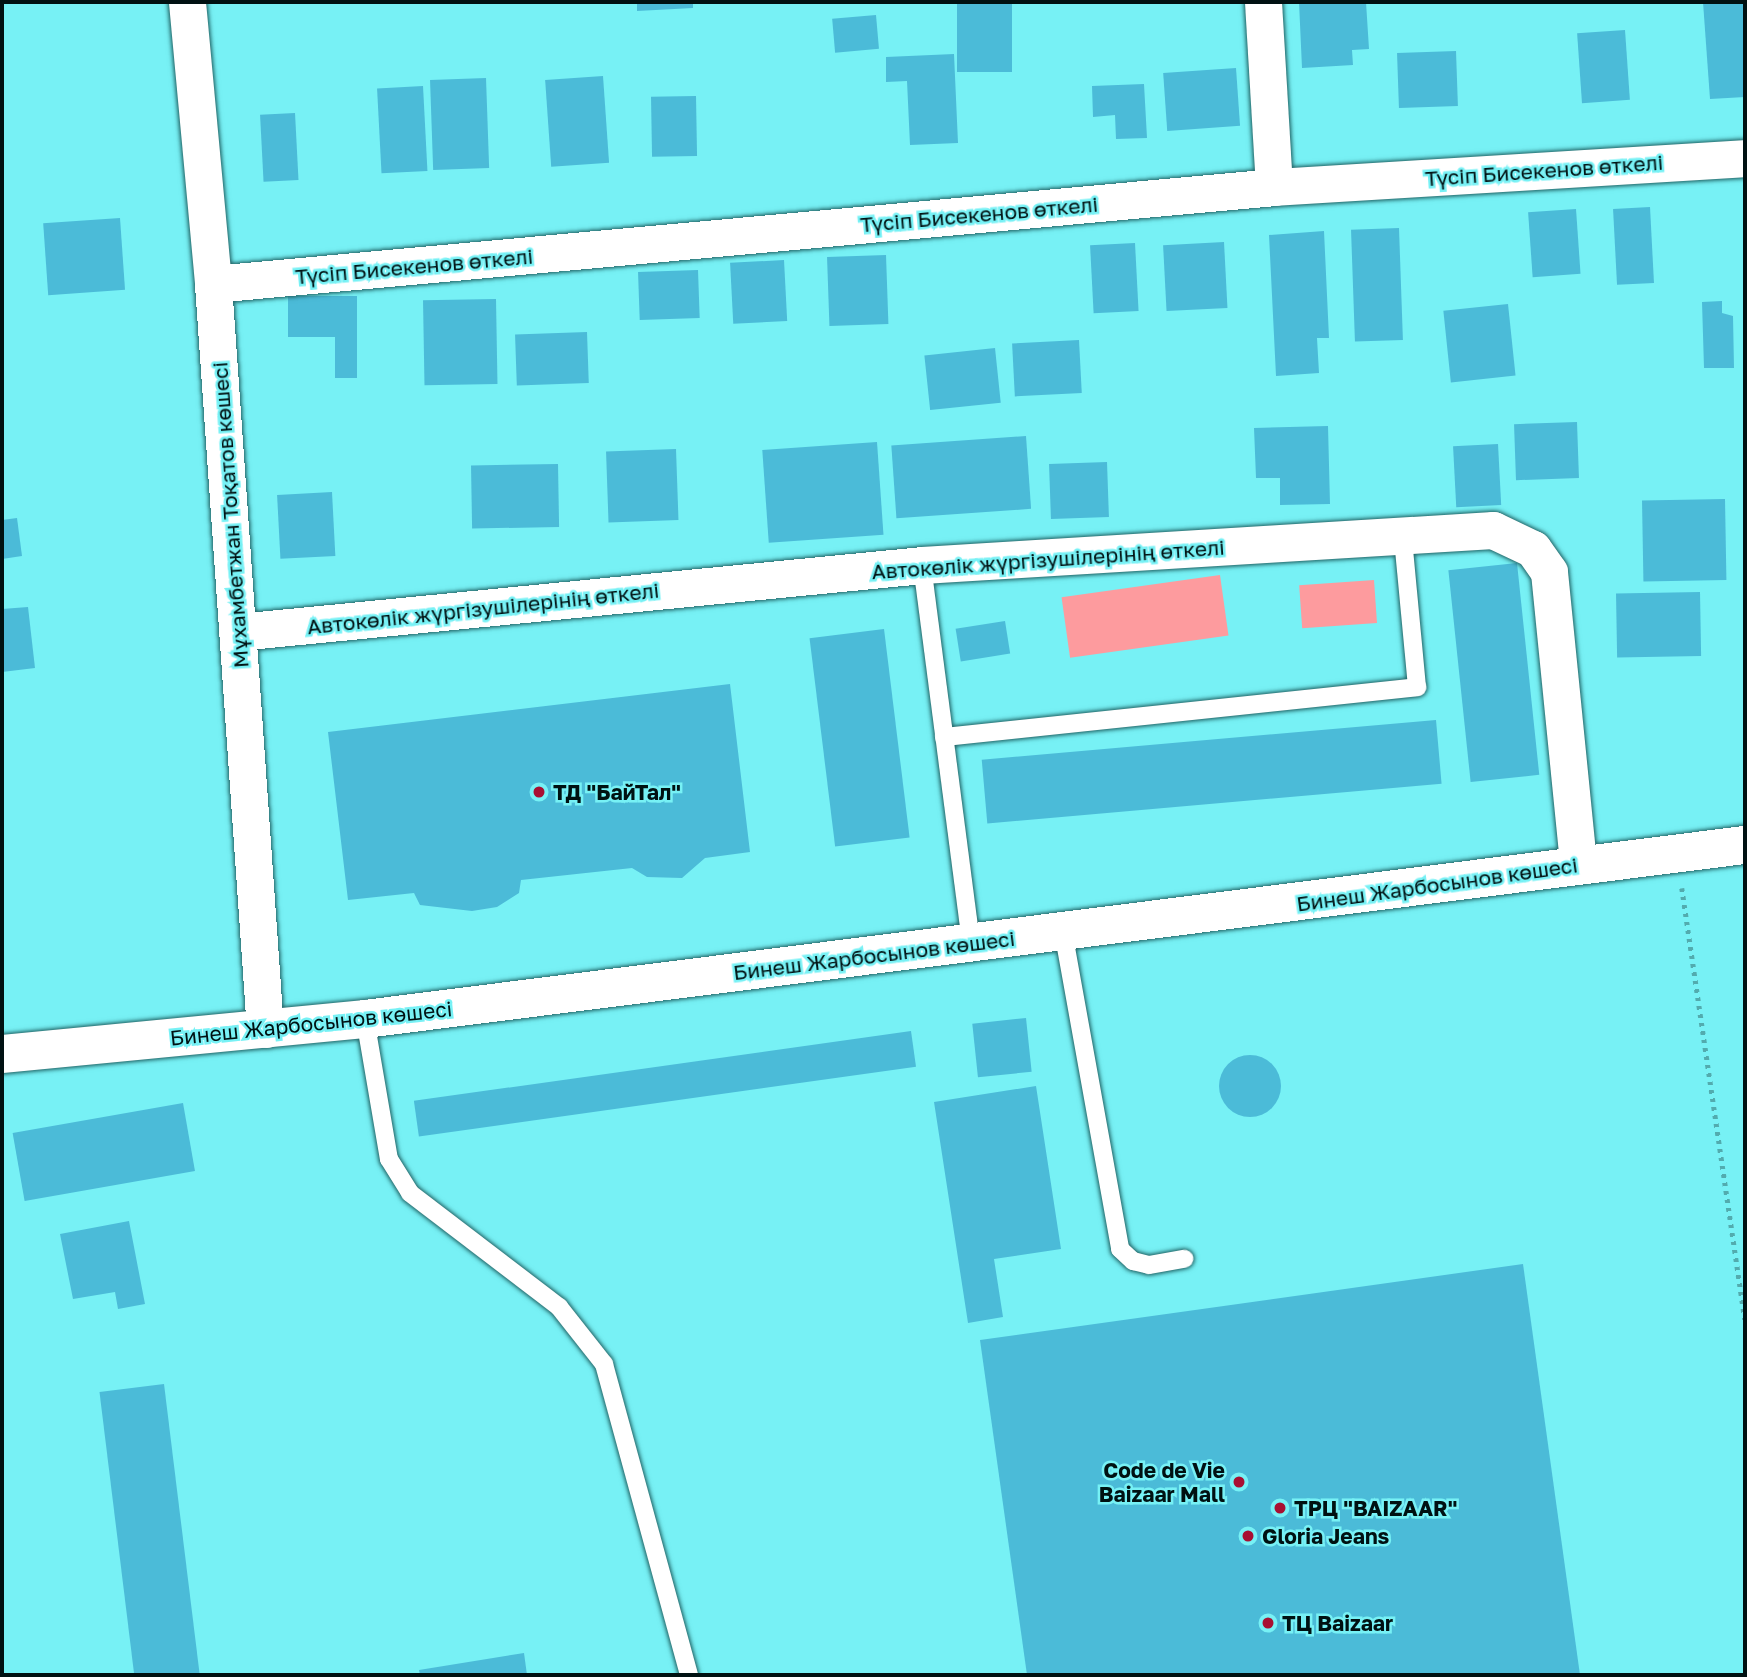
<!DOCTYPE html>
<meta charset="utf-8">
<style>
body{margin:0}
#map{position:relative;width:1747px;height:1677px;overflow:hidden;background:#77f1f5;font-family:"Golos Text",sans-serif}
div>[style]{position:absolute}
.green>*{inset:0;background:#fd9b9e;transform-origin:0 0}
.building>*{inset:0;background:#4bbbd8;transform-origin:0 0}
.round{border-radius:50%}
.path>*{height:4.5px;margin-top:-2.25px;transform-origin:0;background:repeating-linear-gradient(90deg,#52abae 0 3.5px,transparent 0 8.5px)}
.roads{filter:drop-shadow(0 0 2px #216466) drop-shadow(0 0 2px #216466)}
.service>*{height:18px;margin:-9px;padding:0 9px;transform-origin:9px;border-radius:9px;background:#fff}
.minor>*{height:37px;margin:-18.5px;padding:0 18.5px;transform-origin:18.5px;border-radius:18.5px;background:#fff}
.tertiary>*{height:38px;margin:-19px;padding:0 19px;transform-origin:19px;border-radius:19px;background:#fff}
.dots>*{width:19px;height:19px;translate:-50% -50%;box-sizing:border-box;border:4px solid #77f1f5;border-radius:50%}
span{translate:-50% -50%;white-space:nowrap;text-align:center;line-height:1.15;-webkit-text-stroke:5px #77f1f5;paint-order:stroke}
.street-label{font-size:21px;color:#001112}
.poi-label{font-size:21px;color:#001112;font-weight:700}
.left{translate:0 -50%;text-align:left}
.right{translate:-100% -50%;text-align:right}
.frame{position:absolute;inset:0;border:4px solid #001112;pointer-events:none}
</style>
<div id="map">
<div class="green">
<div style="left:1220px;top:575px;width:61px;height:160px;rotate:82deg"></div>
<div style="left:1374px;top:580px;width:43px;height:75px;rotate:86deg"></div>
</div>
<div class="building">
<div style="clip-path:polygon(637px 2px,693px 2px,693px 8px,637px 11px)"></div>
<div style="left:957px;top:2px;width:55px;height:70px"></div>
<div style="clip-path:polygon(1299px 2px,1366px 2px,1369px 49px,1352px 50px,1353px 65px,1302px 68px)"></div>
<div style="clip-path:polygon(1703px 2px,1745px 2px,1745px 97px,1710px 99px)"></div>
<div style="left:876px;top:15px;width:34px;height:44px;rotate:85deg"></div>
<div style="left:1625px;top:30px;width:70px;height:48px;rotate:86deg"></div>
<div style="left:1456px;top:51px;width:55px;height:59px;rotate:88deg"></div>
<div style="clip-path:polygon(954px 54px,958px 143px,910px 145px,907px 81px,886px 82px,886px 57px)"></div>
<div style="left:1236px;top:68px;width:58px;height:73px;rotate:86deg"></div>
<div style="left:603px;top:76px;width:87px;height:58px;rotate:86deg"></div>
<div style="left:486px;top:78px;width:90px;height:56px;rotate:88deg"></div>
<div style="clip-path:polygon(1144px 84px,1147px 138px,1116px 139px,1115px 115px,1093px 117px,1092px 86px)"></div>
<div style="left:423px;top:86px;width:85px;height:46px;rotate:87deg"></div>
<div style="left:696px;top:96px;width:60px;height:45px;rotate:89deg"></div>
<div style="left:295px;top:113px;width:67px;height:35px;rotate:87deg"></div>
<div style="left:1650px;top:207px;width:76px;height:37px;rotate:87deg"></div>
<div style="left:1576px;top:209px;width:65px;height:48px;rotate:86deg"></div>
<div style="left:120px;top:218px;width:72px;height:77px;rotate:86deg"></div>
<div style="left:1399px;top:228px;width:112px;height:48px;rotate:88deg"></div>
<div style="clip-path:polygon(1324px 231px,1329px 338px,1317px 338px,1319px 373px,1276px 376px,1269px 235px)"></div>
<div style="left:1224px;top:242px;width:66px;height:61px;rotate:87deg"></div>
<div style="left:1135px;top:243px;width:68px;height:45px;rotate:87deg"></div>
<div style="left:886px;top:255px;width:69px;height:59px;rotate:88deg"></div>
<div style="left:784px;top:260px;width:61px;height:54px;rotate:87deg"></div>
<div style="left:698px;top:270px;width:48px;height:60px;rotate:88deg"></div>
<div style="clip-path:polygon(288px 296px,357px 296px,357px 378px,335px 378px,335px 337px,288px 337px)"></div>
<div style="left:496px;top:299px;width:85px;height:73px;rotate:89deg"></div>
<div style="clip-path:polygon(1722px 301px,1722px 313px,1733px 316px,1734px 368px,1704px 368px,1702px 302px)"></div>
<div style="left:1508px;top:304px;width:72px;height:65px;rotate:84deg"></div>
<div style="left:587px;top:332px;width:51px;height:72px;rotate:88deg"></div>
<div style="left:1079px;top:340px;width:53px;height:67px;rotate:87deg"></div>
<div style="left:995px;top:348px;width:55px;height:71px;rotate:84deg"></div>
<div style="left:1577px;top:422px;width:56px;height:63px;rotate:88deg"></div>
<div style="clip-path:polygon(1328px 426px,1330px 504px,1280px 505px,1280px 478px,1256px 478px,1254px 428px)"></div>
<div style="left:1026px;top:436px;width:73px;height:135px;rotate:86deg"></div>
<div style="left:877px;top:442px;width:93px;height:115px;rotate:86deg"></div>
<div style="left:1498px;top:444px;width:61px;height:45px;rotate:87deg"></div>
<div style="left:676px;top:449px;width:71px;height:70px;rotate:88deg"></div>
<div style="left:1107px;top:462px;width:55px;height:58px;rotate:88deg"></div>
<div style="left:558px;top:464px;width:63px;height:87px;rotate:89deg"></div>
<div style="left:332px;top:492px;width:64px;height:55px;rotate:87deg"></div>
<div style="left:1725px;top:499px;width:81px;height:83px;rotate:89deg"></div>
<div style="clip-path:polygon(17px 518px,22px 556px,2px 559px,2px 520px)"></div>
<div style="left:1517px;top:563px;width:213px;height:69px;rotate:84deg"></div>
<div style="left:1700px;top:592px;width:64px;height:84px;rotate:89deg"></div>
<div style="clip-path:polygon(28px 607px,35px 668px,2px 672px,2px 609px)"></div>
<div style="left:1005px;top:621px;width:33px;height:50px;rotate:81deg"></div>
<div style="left:884px;top:629px;width:210px;height:75px;rotate:83deg"></div>
<div style="clip-path:polygon(730px 684px,750px 852px,705px 858px,682px 878px,647px 877px,632px 868px,521px 880px,519px 893px,497px 907px,472px 911px,420px 905px,414px 893px,348px 900px,328px 732px)"></div>
<div style="left:1436px;top:720px;width:64px;height:456px;rotate:85deg"></div>
<div style="left:1026px;top:1018px;width:54px;height:54px;rotate:84deg"></div>
<div style="left:911px;top:1031px;width:36px;height:502px;rotate:82deg"></div>
<div class="round" style="left:1219px;top:1055px;width:62px;height:62px"></div>
<div style="clip-path:polygon(1036px 1086px,1061px 1249px,994px 1259px,1003px 1317px,968px 1323px,934px 1102px)"></div>
<div style="left:183px;top:1103px;width:69px;height:173px;rotate:80deg"></div>
<div style="clip-path:polygon(129px 1221px,145px 1304px,118px 1309px,115px 1292px,73px 1299px,60px 1234px)"></div>
<div style="clip-path:polygon(1523px 1264px,1580px 1675px,1027px 1675px,980px 1340px)"></div>
<div style="left:164px;top:1384px;width:293px;height:65px;rotate:83deg"></div>
<div style="clip-path:polygon(524px 1653px,527px 1675px,420px 1675px,419px 1670px)"></div>
</div>
<div class="path">
<div style="left:1682px;top:888px;width:436px;rotate:81.7deg"></div>
</div>
<div class="roads">
<div class="service">
<div style="left:922px;top:565px;width:381px;rotate:82.6deg"></div>
<div style="left:944px;top:737px;width:476px;rotate:-6deg"></div>
<div style="left:1417px;top:687px;width:150px;rotate:-95.4deg"></div>
<div style="left:1063px;top:931px;width:323px;rotate:79.8deg"></div>
<div style="left:1120px;top:1249px;width:18px;rotate:43deg"></div>
<div style="left:1133px;top:1261px;width:16px;rotate:14deg"></div>
<div style="left:1149px;top:1265px;width:36px;rotate:-10deg"></div>
<div style="left:365px;top:1019px;width:142px;rotate:80.3deg"></div>
<div style="left:389px;top:1159px;width:40px;rotate:58deg"></div>
<div style="left:410px;top:1193px;width:188px;rotate:37.4deg"></div>
<div style="left:559px;top:1307px;width:73px;rotate:51.7deg"></div>
<div style="left:604px;top:1364px;width:322px;rotate:74.7deg"></div>
</div>
<div class="minor">
<div style="left:187px;top:2px;width:283px;rotate:84.7deg"></div>
<div style="left:213px;top:284px;width:747px;rotate:86.01deg"></div>
<div style="left:1263px;top:2px;width:185px;rotate:86.6deg"></div>
<div style="left:213px;top:284px;width:1065px;rotate:-5.22deg"></div>
<div style="left:1274px;top:187px;width:472px;rotate:-3.5deg"></div>
<div style="left:238px;top:632px;width:687px;rotate:-5.59deg"></div>
<div style="left:922px;top:565px;width:572px;rotate:-3.51deg"></div>
<div style="left:1493px;top:530px;width:44px;rotate:25.4deg"></div>
<div style="left:1533px;top:549px;width:28px;rotate:55deg"></div>
<div style="left:1549px;top:572px;width:294px;rotate:84.3deg"></div>
</div>
<div class="tertiary">
<div style="left:2px;top:1054px;width:365px;rotate:-5.5deg"></div>
<div style="left:365px;top:1019px;width:1391px;rotate:-7.19deg"></div>
</div>
</div>
<div class="dots">
<div style="left:539px;top:792px;background:#a81032"></div>
<div style="left:1239px;top:1482px;background:#a81032"></div>
<div style="left:1280px;top:1508px;background:#a81032"></div>
<div style="left:1248px;top:1536px;background:#a81032"></div>
<div style="left:1268px;top:1623px;background:#a81032"></div>
</div>
<div class="street-label">
<span style="left:1544px;top:170px;rotate:-4deg">Түсіп Бисекенов өткелі</span>
<span style="left:979px;top:214px;rotate:-5deg">Түсіп Бисекенов өткелі</span>
<span style="left:414px;top:266px;rotate:-5deg">Түсіп Бисекенов өткелі</span>
<span style="left:230px;top:515px;rotate:-94deg">Мұхамбетжан Тоқатов көшесі</span>
<span style="left:1048px;top:559px;rotate:-4deg">Автокөлік жүргізушілерінің өткелі</span>
<span style="left:483px;top:608px;rotate:-6deg">Автокөлік жүргізушілерінің өткелі</span>
<span style="left:1437px;top:884px;rotate:-8deg">Бинеш Жарбосынов көшесі</span>
<span style="left:874px;top:955px;rotate:-7deg">Бинеш Жарбосынов көшесі</span>
<span style="left:311px;top:1023px;rotate:-6deg">Бинеш Жарбосынов көшесі</span>
</div>
<div class="poi-label">
<span class="left" style="left:553px;top:792px">ТД "БайТал"</span>
<span class="right" style="left:1225px;top:1482px">Code de Vie<br>Baizaar Mall</span>
<span class="left" style="left:1294px;top:1508px">ТРЦ "BAIZAAR"</span>
<span class="left" style="left:1262px;top:1536px">Gloria Jeans</span>
<span class="left" style="left:1282px;top:1623px">ТЦ Baizaar</span>
</div>
<div class="frame"></div>
</div>
